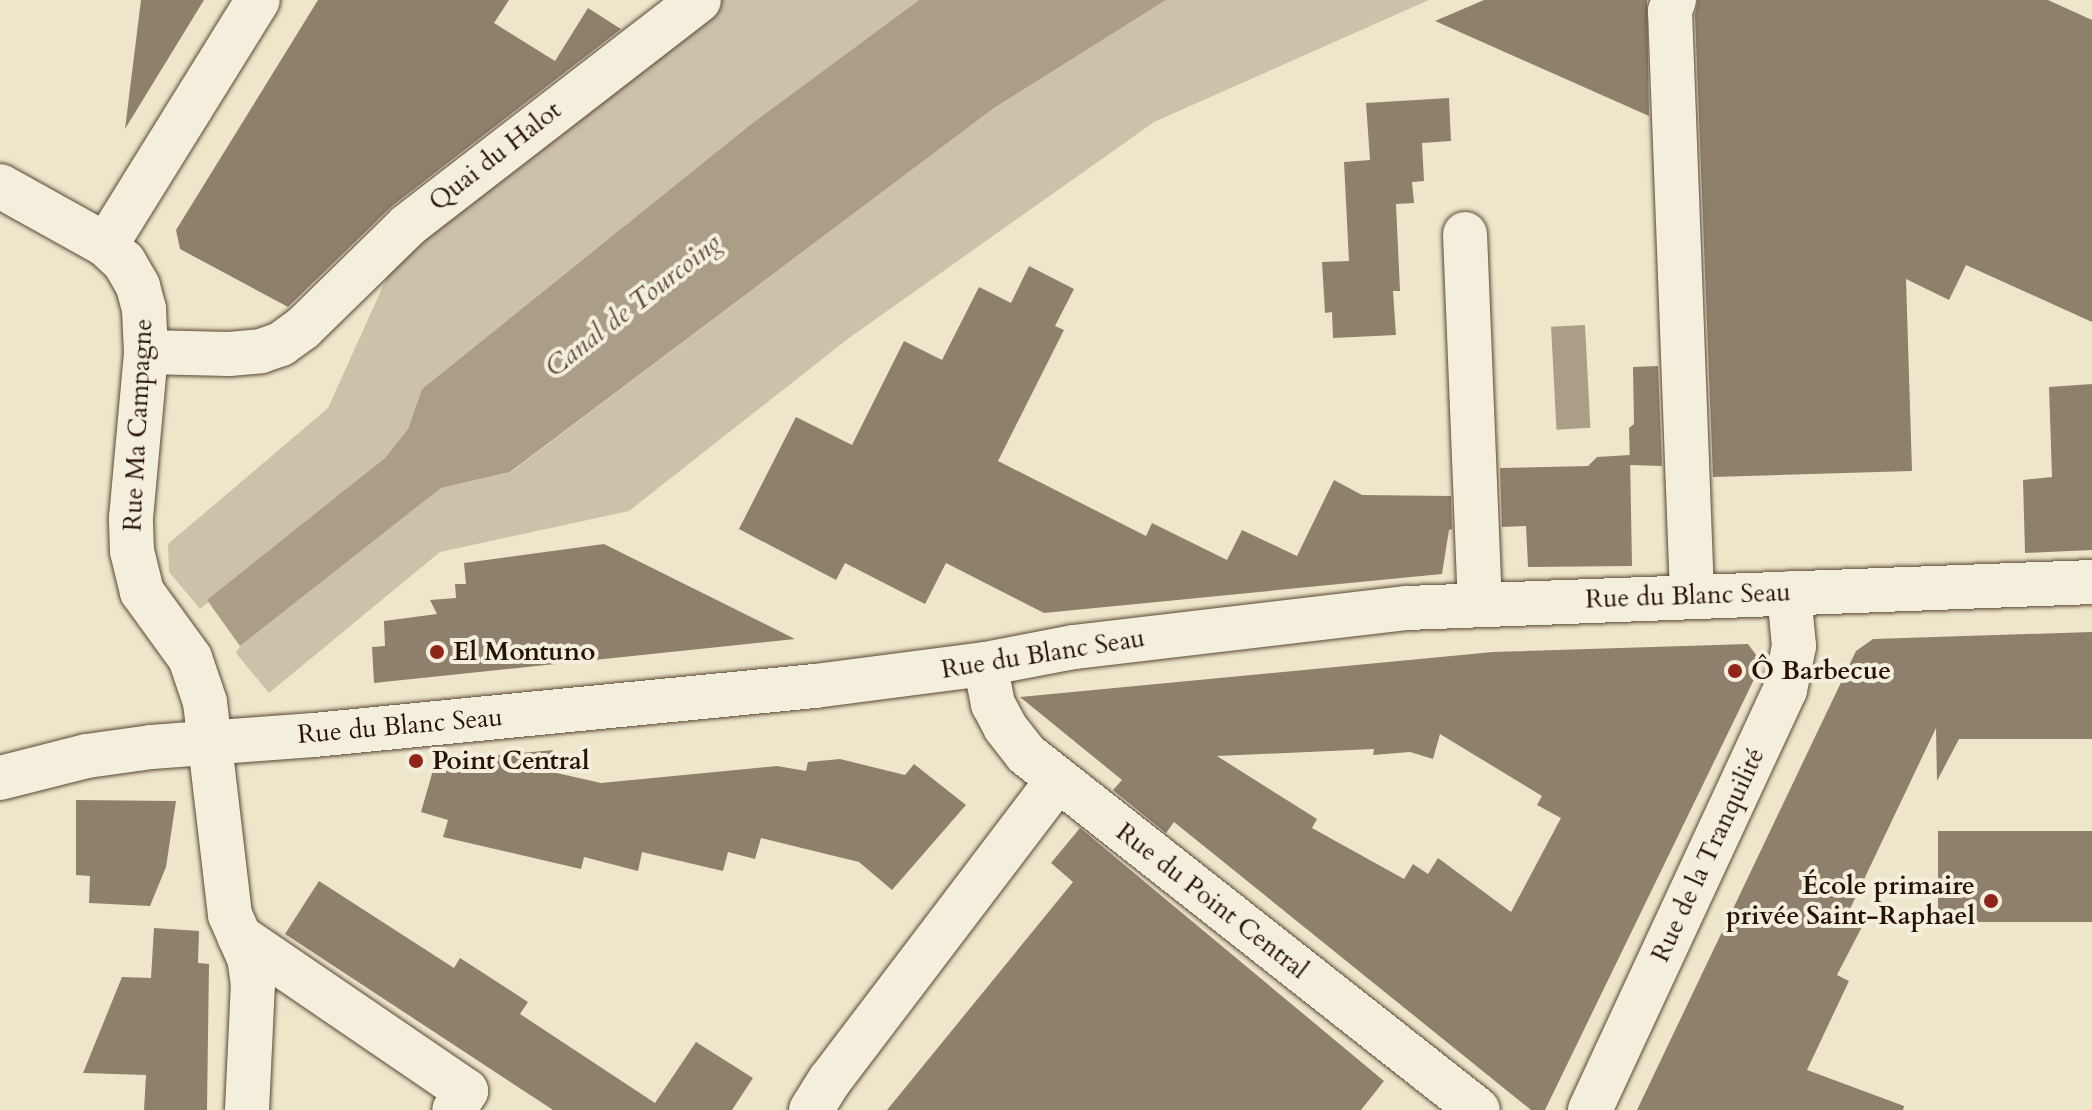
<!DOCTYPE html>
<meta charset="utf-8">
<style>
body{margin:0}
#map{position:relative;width:2092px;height:1110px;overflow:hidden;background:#eee6cb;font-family:Cardo,serif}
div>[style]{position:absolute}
.green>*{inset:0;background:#ccc2a9}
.water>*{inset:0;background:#ab9e87;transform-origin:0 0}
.building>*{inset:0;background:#8f806b;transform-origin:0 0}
.roads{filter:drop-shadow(0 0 2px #5a4734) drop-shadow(0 0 2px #5a4734)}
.minor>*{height:44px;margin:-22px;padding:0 22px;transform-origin:22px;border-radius:22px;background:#f4efdd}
.dots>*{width:22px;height:22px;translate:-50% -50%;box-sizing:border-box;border:4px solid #f4efdd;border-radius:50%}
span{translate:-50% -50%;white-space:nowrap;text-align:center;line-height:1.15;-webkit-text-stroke:8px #f4efdd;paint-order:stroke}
.street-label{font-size:26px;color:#281202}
.poi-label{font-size:26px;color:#281202;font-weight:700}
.left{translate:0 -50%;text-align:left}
.right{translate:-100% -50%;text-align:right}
.water-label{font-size:28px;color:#63513e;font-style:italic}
</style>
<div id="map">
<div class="green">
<div style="clip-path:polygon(718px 0,919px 0,750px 125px,422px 389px,408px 429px,385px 458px,200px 609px,169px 572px,168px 544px,328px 408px,402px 244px)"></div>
<div style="clip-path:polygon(1166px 0,1429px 0,1154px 122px,849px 338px,629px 511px,440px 552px,269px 693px,236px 653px,240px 646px,441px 488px,511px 472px,994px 108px)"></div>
</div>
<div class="water">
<div style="clip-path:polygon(919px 0,1166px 0,994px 108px,510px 472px,441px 488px,240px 646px,207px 600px,385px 458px,408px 429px,422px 389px,750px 125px)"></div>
<div style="left:1585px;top:325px;width:103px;height:34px;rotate:87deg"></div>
</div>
<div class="building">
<div style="clip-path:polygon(141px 0,204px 0,125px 129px)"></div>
<div style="clip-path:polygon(318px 0,509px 0,494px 23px,555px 61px,588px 8px,621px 29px,392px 206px,288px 307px,180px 249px,176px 230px)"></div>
<div style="clip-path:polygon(1484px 0,1647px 0,1649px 116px,1435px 21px)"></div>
<div style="clip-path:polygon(1698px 0,2048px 0,2092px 20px,2092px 322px,1966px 265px,1949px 300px,1906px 279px,1912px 471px,1713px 477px,1695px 15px)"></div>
<div style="clip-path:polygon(1449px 98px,1451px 141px,1422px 143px,1424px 181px,1412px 182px,1414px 203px,1396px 204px,1400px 291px,1393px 291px,1396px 335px,1333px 338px,1332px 312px,1325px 313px,1322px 262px,1349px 261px,1344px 162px,1370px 160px,1366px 103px)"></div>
<div style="clip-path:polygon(1029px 266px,1074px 289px,1055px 326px,1064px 330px,998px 461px,1146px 536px,1152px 523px,1227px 560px,1242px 530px,1297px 556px,1334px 480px,1362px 495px,1451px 496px,1452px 529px,1449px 530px,1442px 574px,1044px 613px,946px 563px,925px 604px,845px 563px,836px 580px,739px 529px,796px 417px,852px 445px,904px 341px,942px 360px,979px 287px,1011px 303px)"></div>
<div style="clip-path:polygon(1658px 366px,1662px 466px,1630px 465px,1629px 428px,1634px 424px,1633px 367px)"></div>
<div style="clip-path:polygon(2092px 384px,2092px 550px,2025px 553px,2023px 480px,2052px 477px,2049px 387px)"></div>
<div style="clip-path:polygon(1630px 455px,1632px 566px,1528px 567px,1526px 526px,1502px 527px,1500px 468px,1588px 466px,1597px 457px)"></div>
<div style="clip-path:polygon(604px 544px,795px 639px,374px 683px,372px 647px,385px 646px,384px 621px,437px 614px,430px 600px,456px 598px,455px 584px,466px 584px,464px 563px)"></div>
<div style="clip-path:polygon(2092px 632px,2092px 739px,1959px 739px,1937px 781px,1936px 728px,1849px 911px,1866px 919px,1837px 975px,1849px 981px,1807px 1070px,1904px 1106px,1903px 1110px,1637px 1110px,1856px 651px,1873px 639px)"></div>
<div style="clip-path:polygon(evenodd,1748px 644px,1762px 663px,1545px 1110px,1531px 1110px,1174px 822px,1166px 833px,1113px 790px,1122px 780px,1020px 697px,1493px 652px,1748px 644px,1440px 734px,1542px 796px,1537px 805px,1561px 818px,1511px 912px,1438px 858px,1428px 874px,1413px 864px,1404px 879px,1312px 828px,1317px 819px,1217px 756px,1374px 749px,1373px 755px,1410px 752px,1433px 759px,1440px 734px)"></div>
<div style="clip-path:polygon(553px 750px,548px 771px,601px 783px,777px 766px,806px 771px,808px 762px,840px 759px,905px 775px,914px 764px,966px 805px,892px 890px,859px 862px,761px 838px,755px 859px,728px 852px,723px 871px,642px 852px,638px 871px,584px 857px,581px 869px,443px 837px,448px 820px,421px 812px,435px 763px,465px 770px,469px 758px)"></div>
<div style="clip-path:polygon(76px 800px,176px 801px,166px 867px,150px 906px,89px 903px,90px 876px,76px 875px)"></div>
<div style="clip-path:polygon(1080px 828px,1384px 1081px,1361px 1110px,887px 1110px,1073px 882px,1051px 863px)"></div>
<div style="left:2092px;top:831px;width:91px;height:154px;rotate:90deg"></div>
<div style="clip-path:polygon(319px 881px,454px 968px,460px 958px,528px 1002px,520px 1014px,655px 1103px,696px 1042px,753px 1078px,732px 1110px,553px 1110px,285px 934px)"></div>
<div style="clip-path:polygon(154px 928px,199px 931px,198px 963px,209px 964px,207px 1110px,144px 1110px,146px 1075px,83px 1073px,122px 977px,151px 978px)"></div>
</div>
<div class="roads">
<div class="minor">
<div style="left:1674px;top:0;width:12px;rotate:110deg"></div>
<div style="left:1670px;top:11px;width:584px;rotate:87.84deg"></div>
<div style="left:0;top:186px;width:121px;rotate:29.1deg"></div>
<div style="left:1465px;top:234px;width:370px;rotate:87.7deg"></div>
<div style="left:146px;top:352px;width:83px;rotate:1.4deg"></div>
<div style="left:229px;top:354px;width:32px;rotate:-5deg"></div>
<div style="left:261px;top:351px;width:21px;rotate:-19deg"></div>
<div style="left:281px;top:344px;width:27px;rotate:-36deg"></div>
<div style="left:303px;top:328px;width:146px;rotate:-44.4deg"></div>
<div style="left:407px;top:226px;width:369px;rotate:-37.7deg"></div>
<div style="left:985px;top:664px;width:41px;rotate:78.7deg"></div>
<div style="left:993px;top:704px;width:26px;rotate:62deg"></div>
<div style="left:1005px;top:727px;width:34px;rotate:52deg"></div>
<div style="left:1026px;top:754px;width:575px;rotate:38.22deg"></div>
<div style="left:0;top:778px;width:90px;rotate:-14.2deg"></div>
<div style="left:87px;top:756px;width:65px;rotate:-8deg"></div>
<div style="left:151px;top:747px;width:163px;rotate:-4.2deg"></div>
<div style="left:314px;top:735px;width:503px;rotate:-5.59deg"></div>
<div style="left:815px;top:686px;width:171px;rotate:-7.4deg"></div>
<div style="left:985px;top:664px;width:91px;rotate:-10.8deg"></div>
<div style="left:1074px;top:647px;width:335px;rotate:-6.7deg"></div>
<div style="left:1407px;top:608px;width:685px;rotate:-2.17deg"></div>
<div style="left:239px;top:936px;width:275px;rotate:34.3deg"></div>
<div style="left:466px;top:1091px;width:22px;rotate:122deg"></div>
<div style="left:247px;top:1110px;width:125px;rotate:-87.3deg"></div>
<div style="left:253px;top:985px;width:27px;rotate:-98deg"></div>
<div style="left:249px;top:958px;width:47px;rotate:-113.8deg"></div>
<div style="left:230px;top:915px;width:214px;rotate:-96.7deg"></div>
<div style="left:205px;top:702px;width:46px;rotate:-108.8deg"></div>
<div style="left:190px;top:658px;width:82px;rotate:-126deg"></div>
<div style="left:142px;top:592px;width:42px;rotate:-103.7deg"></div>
<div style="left:132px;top:551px;width:33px;rotate:-92deg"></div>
<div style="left:131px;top:518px;width:167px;rotate:-84.8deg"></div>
<div style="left:146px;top:352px;width:43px;rotate:-92.7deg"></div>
<div style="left:144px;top:309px;width:24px;rotate:-105deg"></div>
<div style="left:138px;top:286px;width:28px;rotate:-120deg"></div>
<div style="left:124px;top:262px;width:25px;rotate:-137deg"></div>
<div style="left:106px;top:245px;width:288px;rotate:-58.2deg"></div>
<div style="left:811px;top:1110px;width:36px;rotate:-58deg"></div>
<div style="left:830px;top:1080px;width:377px;rotate:-52.8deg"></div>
<div style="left:1590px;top:1110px;width:463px;rotate:-65.1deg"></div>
<div style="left:1785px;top:690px;width:45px;rotate:-78.4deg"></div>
<div style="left:1794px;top:646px;width:53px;rotate:-95.4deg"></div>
</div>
</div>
<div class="dots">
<div style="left:437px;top:652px;background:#8f2418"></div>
<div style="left:1735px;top:671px;background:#8f2418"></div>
<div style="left:416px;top:761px;background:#8f2418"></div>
<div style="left:1991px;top:901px;background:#8f2418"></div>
</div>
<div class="street-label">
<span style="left:495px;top:156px;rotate:-38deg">Quai du Halot</span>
<span style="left:138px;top:425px;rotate:-87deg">Rue Ma Campagne</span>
<span style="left:1688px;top:596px;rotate:-2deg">Rue du Blanc Seau</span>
<span style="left:1043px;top:654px;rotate:-9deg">Rue du Blanc Seau</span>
<span style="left:400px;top:726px;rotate:-5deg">Rue du Blanc Seau</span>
<span style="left:1708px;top:855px;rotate:-65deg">Rue de la Tranquilité</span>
<span style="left:1212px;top:901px;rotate:38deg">Rue du Point Central</span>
</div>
<div class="poi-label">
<span class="left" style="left:453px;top:652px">El Montuno</span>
<span class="left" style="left:1751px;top:671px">Ô Barbecue</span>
<span class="left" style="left:432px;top:761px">Point Central</span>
<span class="right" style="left:1975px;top:901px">École primaire<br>privée Saint-Raphael</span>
</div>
<div class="water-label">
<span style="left:633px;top:305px;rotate:-38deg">Canal de Tourcoing</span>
</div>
</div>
